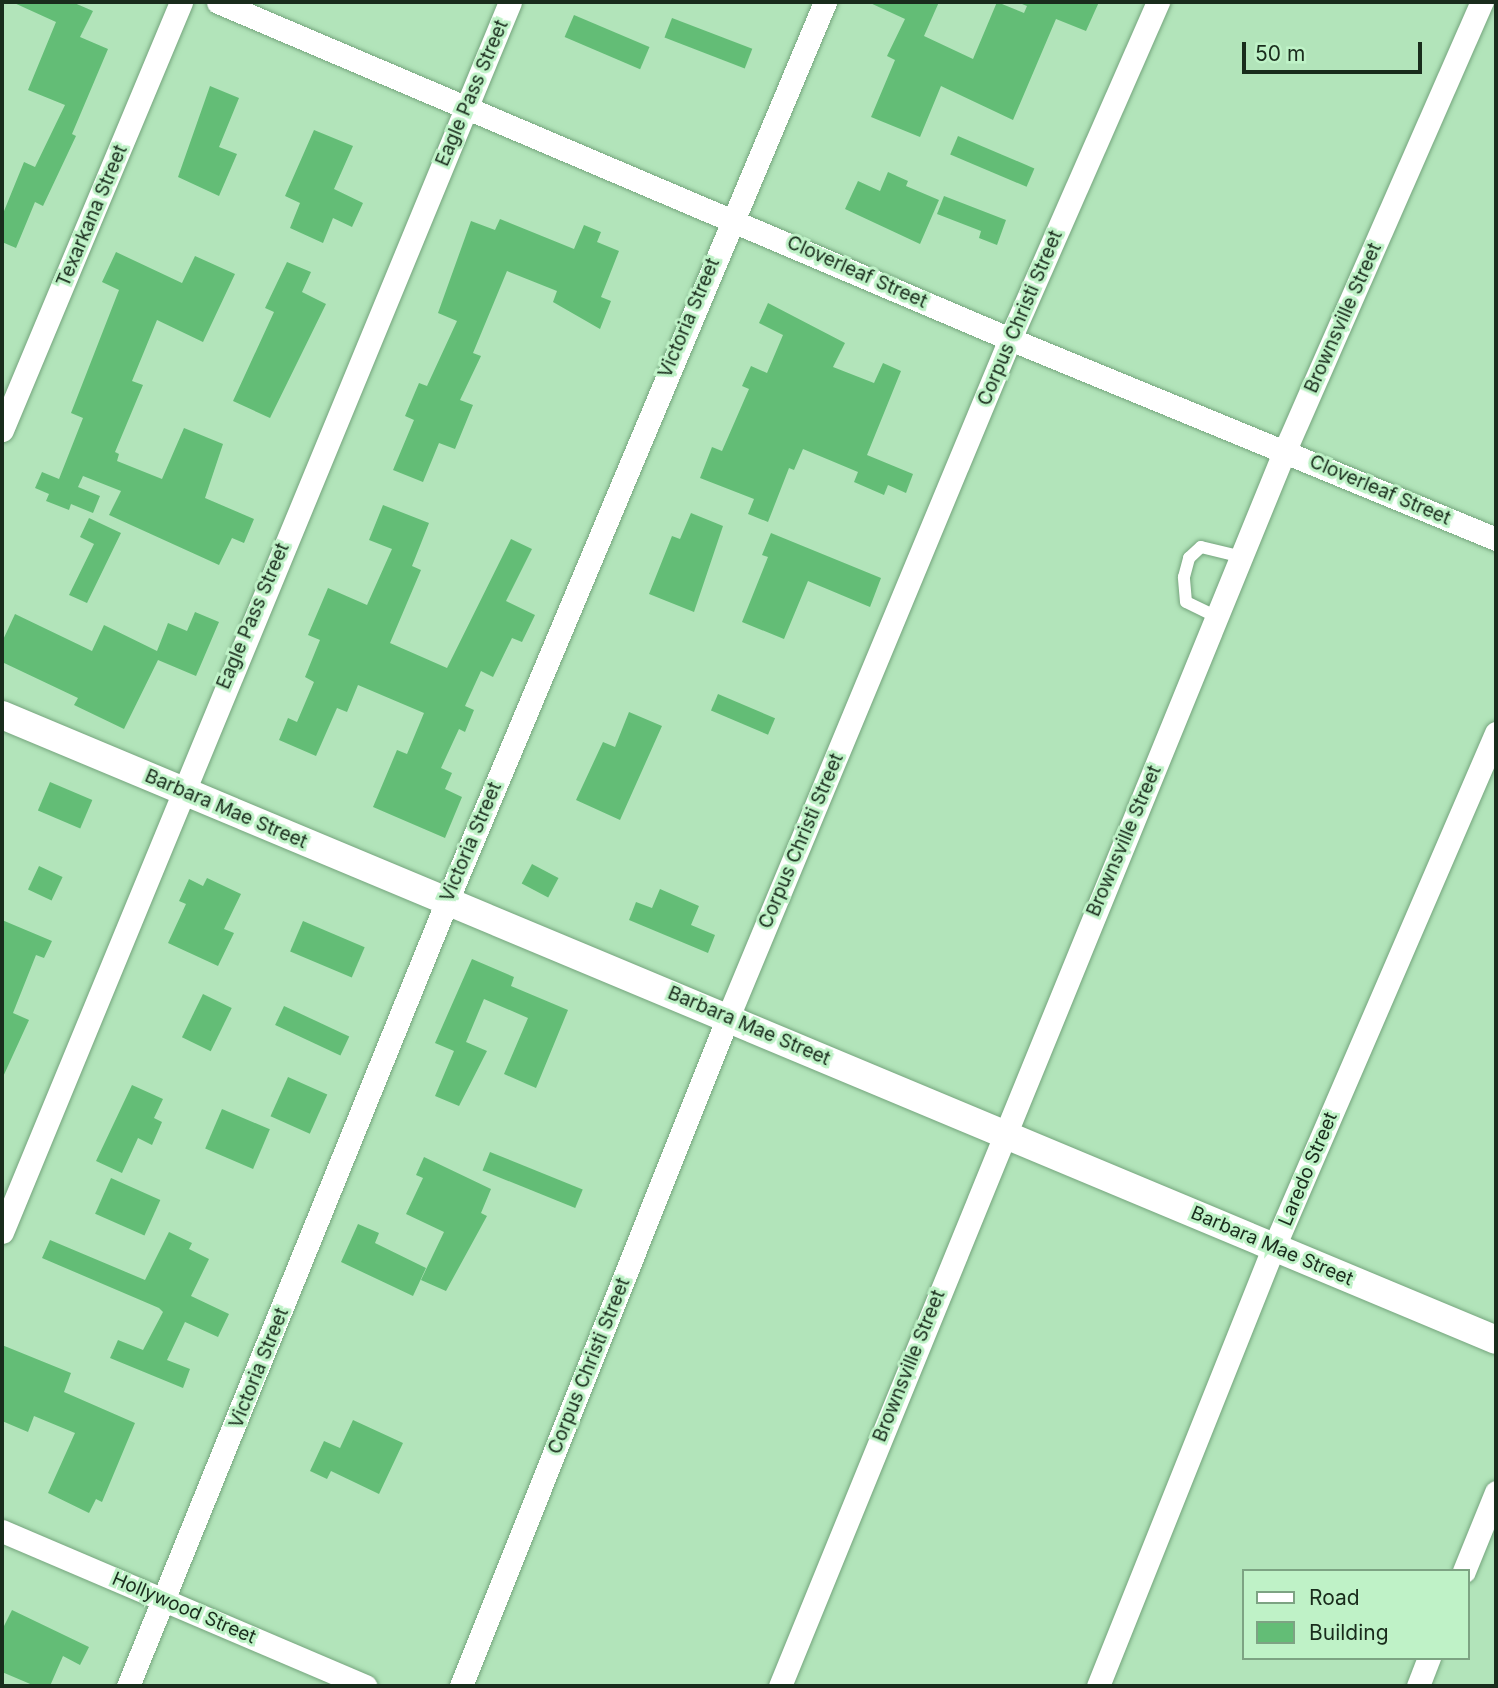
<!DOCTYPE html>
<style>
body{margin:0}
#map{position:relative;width:1498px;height:1688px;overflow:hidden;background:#b2e4ba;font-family:Inter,sans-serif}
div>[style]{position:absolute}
.building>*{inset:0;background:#63bd76;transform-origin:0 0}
.roads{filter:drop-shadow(0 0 2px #75a57d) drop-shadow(0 0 2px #75a57d)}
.service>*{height:12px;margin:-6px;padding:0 6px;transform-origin:6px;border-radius:6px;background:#fff}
.minor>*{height:23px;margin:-11.5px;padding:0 11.5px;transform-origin:11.5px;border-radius:11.5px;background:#fff}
.tertiary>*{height:28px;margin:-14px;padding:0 14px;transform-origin:14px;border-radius:14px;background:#fff}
span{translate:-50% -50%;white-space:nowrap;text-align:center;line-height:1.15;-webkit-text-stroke:6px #bff2c7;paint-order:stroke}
.street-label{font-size:19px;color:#192c1c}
.frame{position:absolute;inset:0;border:4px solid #192c1c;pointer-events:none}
.legend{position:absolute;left:1242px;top:1569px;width:228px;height:91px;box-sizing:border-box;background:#bff2c7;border:2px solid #7da383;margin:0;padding:9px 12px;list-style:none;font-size:21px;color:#192c1c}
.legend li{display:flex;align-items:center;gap:14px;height:35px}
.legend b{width:35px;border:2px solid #7da383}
.scale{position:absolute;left:1242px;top:42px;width:180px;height:32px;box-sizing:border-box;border:4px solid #192c1c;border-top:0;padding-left:9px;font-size:21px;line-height:24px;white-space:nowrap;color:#192c1c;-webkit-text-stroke:5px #bff2c7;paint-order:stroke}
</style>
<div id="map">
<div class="building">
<div style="clip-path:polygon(12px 2px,72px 2px,93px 11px,80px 37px,108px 49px,72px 134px,76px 136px,43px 206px,35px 202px,16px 248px,2px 242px,2px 216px,24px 162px,35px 167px,65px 105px,28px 90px,56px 22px)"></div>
<div style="clip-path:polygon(868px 2px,939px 2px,924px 36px,973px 59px,997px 2px,1024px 13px,1027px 6px,1017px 2px,1099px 2px,1086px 31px,1056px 19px,1013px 120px,941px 86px,920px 137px,871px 117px,895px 60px,887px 56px,905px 19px)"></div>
<div style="left:574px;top:15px;width:82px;height:24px;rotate:23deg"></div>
<div style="left:672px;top:18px;width:86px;height:21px;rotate:21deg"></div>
<div style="clip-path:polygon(210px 86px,239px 98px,219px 147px,237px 154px,219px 196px,178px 177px)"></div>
<div style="clip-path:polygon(314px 130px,353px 146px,334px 189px,363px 203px,352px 227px,333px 218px,323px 243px,290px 228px,300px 203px,285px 196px)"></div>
<div style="left:958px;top:136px;width:83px;height:20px;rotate:23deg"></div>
<div style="clip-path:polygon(888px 172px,908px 181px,906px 186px,939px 200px,920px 244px,845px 209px,858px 181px,880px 191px)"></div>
<div style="clip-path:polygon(944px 196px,1006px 220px,997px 245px,979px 238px,981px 231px,937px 214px)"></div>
<div style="clip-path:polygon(500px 219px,574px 249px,584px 225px,601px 232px,597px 242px,619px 251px,601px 297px,611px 301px,600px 329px,553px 302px,557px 291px,507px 271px,473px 353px,481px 356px,460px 400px,473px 405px,455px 449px,439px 443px,423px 482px,393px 470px,414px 420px,405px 416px,419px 383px,427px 386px,457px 321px,438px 313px,471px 221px,495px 230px)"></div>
<div style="clip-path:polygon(116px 252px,182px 283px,195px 256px,235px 274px,203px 342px,157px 320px,132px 381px,143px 385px,115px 452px,119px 454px,117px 461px,162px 479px,184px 428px,223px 444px,205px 498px,254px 519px,244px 543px,232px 538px,219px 565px,109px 515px,121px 491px,83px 476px,78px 487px,100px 496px,93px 513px,71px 504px,69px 510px,46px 501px,49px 494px,35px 488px,42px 472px,59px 479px,83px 418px,71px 413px,119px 290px,102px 282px)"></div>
<div style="clip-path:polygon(287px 262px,311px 272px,302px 292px,326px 304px,270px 418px,233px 401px,274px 312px,265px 308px)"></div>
<div style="clip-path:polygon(768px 303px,845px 343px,833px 367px,874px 383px,883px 363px,901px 371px,867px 455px,913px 474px,906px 493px,888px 485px,884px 495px,854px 482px,858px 472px,803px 449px,794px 470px,789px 468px,768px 522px,748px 514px,754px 499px,700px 478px,712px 447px,722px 451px,749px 389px,742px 386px,751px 366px,767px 373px,783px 335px,759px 323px)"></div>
<div style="clip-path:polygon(383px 505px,429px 523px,412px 566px,421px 570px,390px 643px,447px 668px,511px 539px,532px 549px,506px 601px,535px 615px,522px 642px,512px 638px,493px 677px,481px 671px,465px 706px,474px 710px,465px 732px,459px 729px,441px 768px,452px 773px,445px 789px,462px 797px,445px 838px,373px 807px,397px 750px,407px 754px,424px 713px,358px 685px,347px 712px,337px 708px,316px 756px,279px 740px,288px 718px,297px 722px,314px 682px,305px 677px,320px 640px,308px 635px,328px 588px,367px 605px,392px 549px,369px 540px)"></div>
<div style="clip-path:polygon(691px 513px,723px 526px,694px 612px,649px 594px,672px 536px,680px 539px)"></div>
<div style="clip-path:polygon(89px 518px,121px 533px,87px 603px,69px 595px,94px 544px,80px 537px)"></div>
<div style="clip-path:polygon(771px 533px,881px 578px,870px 607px,808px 581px,784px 639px,742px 622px,768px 557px,762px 555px)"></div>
<div style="clip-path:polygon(195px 612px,219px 622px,196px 676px,158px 660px,124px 729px,74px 705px,78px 698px,2px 662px,2px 642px,15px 614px,92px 651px,104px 625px,157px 651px,168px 623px,187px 631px)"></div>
<div style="left:718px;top:694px;width:62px;height:18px;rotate:23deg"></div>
<div style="clip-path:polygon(629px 712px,662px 726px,620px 820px,576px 800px,603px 742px,615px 747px)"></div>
<div style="left:50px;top:782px;width:46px;height:31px;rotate:23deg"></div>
<div style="left:532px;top:864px;width:30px;height:22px;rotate:28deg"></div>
<div style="left:39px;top:866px;width:26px;height:26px;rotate:25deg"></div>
<div style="clip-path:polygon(207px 878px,241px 894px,224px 929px,234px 933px,218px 966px,168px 943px,186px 904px,179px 901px,189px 879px,203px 886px)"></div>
<div style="clip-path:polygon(660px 889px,699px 906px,691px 925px,715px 935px,708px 953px,629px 920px,636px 902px,652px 908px)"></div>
<div style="clip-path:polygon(2px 920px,52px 941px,44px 958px,36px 955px,13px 1013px,29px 1020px,2px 1079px)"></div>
<div style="left:303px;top:921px;width:67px;height:33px;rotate:23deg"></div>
<div style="clip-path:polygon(472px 959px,514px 977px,511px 986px,568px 1010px,536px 1088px,504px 1074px,528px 1018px,484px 999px,466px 1042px,487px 1051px,459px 1106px,435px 1096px,454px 1051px,435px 1043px)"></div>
<div style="left:203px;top:994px;width:32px;height:48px;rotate:26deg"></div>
<div style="left:284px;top:1006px;width:72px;height:21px;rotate:25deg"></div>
<div style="left:288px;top:1077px;width:43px;height:43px;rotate:24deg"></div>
<div style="clip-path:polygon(132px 1085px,163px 1099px,154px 1118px,162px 1122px,152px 1145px,138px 1138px,122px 1173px,96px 1161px)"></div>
<div style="left:222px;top:1109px;width:52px;height:43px;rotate:23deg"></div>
<div style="left:490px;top:1152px;width:100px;height:20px;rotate:22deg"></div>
<div style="clip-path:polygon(424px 1157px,491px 1189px,481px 1213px,487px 1216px,446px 1291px,421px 1280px,444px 1232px,406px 1214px,423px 1178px,416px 1175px)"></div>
<div style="left:111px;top:1178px;width:54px;height:39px;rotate:24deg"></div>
<div style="clip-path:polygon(358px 1224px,379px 1233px,375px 1243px,426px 1268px,413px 1296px,341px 1262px)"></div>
<div style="clip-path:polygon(169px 1232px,192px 1243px,189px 1249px,209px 1259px,191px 1296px,229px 1314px,218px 1337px,185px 1322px,167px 1360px,190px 1369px,183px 1388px,110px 1358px,118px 1340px,143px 1350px,163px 1312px,159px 1308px,42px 1258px,50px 1240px,145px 1280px)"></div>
<div style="clip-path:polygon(2px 1345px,71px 1373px,64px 1392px,135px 1423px,102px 1502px,96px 1499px,89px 1513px,48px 1493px,75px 1433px,34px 1416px,28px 1432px,2px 1421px)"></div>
<div style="clip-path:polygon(353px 1420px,403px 1443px,379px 1494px,331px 1471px,327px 1479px,310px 1471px,324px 1441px,340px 1448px)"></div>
<div style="clip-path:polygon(12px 1610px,89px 1647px,80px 1665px,63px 1656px,50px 1686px,35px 1686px,2px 1672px,2px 1630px)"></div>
</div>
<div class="roads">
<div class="service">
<div style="left:1217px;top:617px;width:34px;rotate:-154deg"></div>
<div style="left:1186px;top:602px;width:25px;rotate:-95deg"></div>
<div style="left:1184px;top:577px;width:20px;rotate:-75deg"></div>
<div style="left:1189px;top:558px;width:16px;rotate:-43deg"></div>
<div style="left:1201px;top:547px;width:42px;rotate:13.7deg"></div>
</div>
<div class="minor">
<div style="left:218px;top:2px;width:861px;rotate:23.05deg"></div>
<div style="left:1010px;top:339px;width:526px;rotate:22.37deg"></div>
<div style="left:2px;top:430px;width:464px;rotate:-67.3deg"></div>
<div style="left:2px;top:1232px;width:1331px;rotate:-67.56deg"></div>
<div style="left:2px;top:1531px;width:395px;rotate:23.1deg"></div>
<div style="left:1464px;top:1571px;width:85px;rotate:-67.9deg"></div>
<div style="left:128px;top:1686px;width:847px;rotate:-67.88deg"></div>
<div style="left:447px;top:901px;width:975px;rotate:-67.19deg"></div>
<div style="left:461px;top:1686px;width:720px;rotate:-68.24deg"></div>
<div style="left:728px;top:1017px;width:734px;rotate:-67.42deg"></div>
<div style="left:1010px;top:339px;width:368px;rotate:-66.3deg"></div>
<div style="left:780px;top:1686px;width:1335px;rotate:-67.78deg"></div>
<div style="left:1285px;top:450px;width:489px;rotate:-66.3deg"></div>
<div style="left:1098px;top:1686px;width:473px;rotate:-68.2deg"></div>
<div style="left:1274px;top:1247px;width:560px;rotate:-66.64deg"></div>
<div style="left:1418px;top:1686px;width:30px;rotate:-69deg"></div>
</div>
<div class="tertiary">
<div style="left:2px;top:715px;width:1619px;rotate:22.7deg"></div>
</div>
</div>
<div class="street-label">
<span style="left:472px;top:93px;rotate:-67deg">Eagle Pass Street</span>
<span style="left:92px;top:216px;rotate:-67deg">Texarkana Street</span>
<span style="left:857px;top:272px;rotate:24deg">Cloverleaf Street</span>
<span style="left:689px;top:318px;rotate:-67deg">Victoria Street</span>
<span style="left:1020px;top:318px;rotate:-67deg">Corpus Christi Street</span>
<span style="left:1343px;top:318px;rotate:-66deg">Brownsville Street</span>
<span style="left:1380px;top:490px;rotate:23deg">Cloverleaf Street</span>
<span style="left:253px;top:616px;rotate:-67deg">Eagle Pass Street</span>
<span style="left:226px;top:809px;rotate:23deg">Barbara Mae Street</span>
<span style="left:801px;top:841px;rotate:-67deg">Corpus Christi Street</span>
<span style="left:1124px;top:841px;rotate:-67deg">Brownsville Street</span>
<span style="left:471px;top:842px;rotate:-67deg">Victoria Street</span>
<span style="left:749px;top:1026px;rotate:23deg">Barbara Mae Street</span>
<span style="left:1308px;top:1169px;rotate:-67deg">Laredo Street</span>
<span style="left:1272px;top:1246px;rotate:23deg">Barbara Mae Street</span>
<span style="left:589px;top:1366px;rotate:-68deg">Corpus Christi Street</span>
<span style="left:909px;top:1366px;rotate:-68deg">Brownsville Street</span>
<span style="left:259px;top:1368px;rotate:-68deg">Victoria Street</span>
<span style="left:184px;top:1608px;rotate:23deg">Hollywood Street</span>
</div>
<div class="frame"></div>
<ul class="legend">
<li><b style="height:9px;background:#fff"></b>Road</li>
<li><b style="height:19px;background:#63bd76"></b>Building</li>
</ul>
<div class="scale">50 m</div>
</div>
